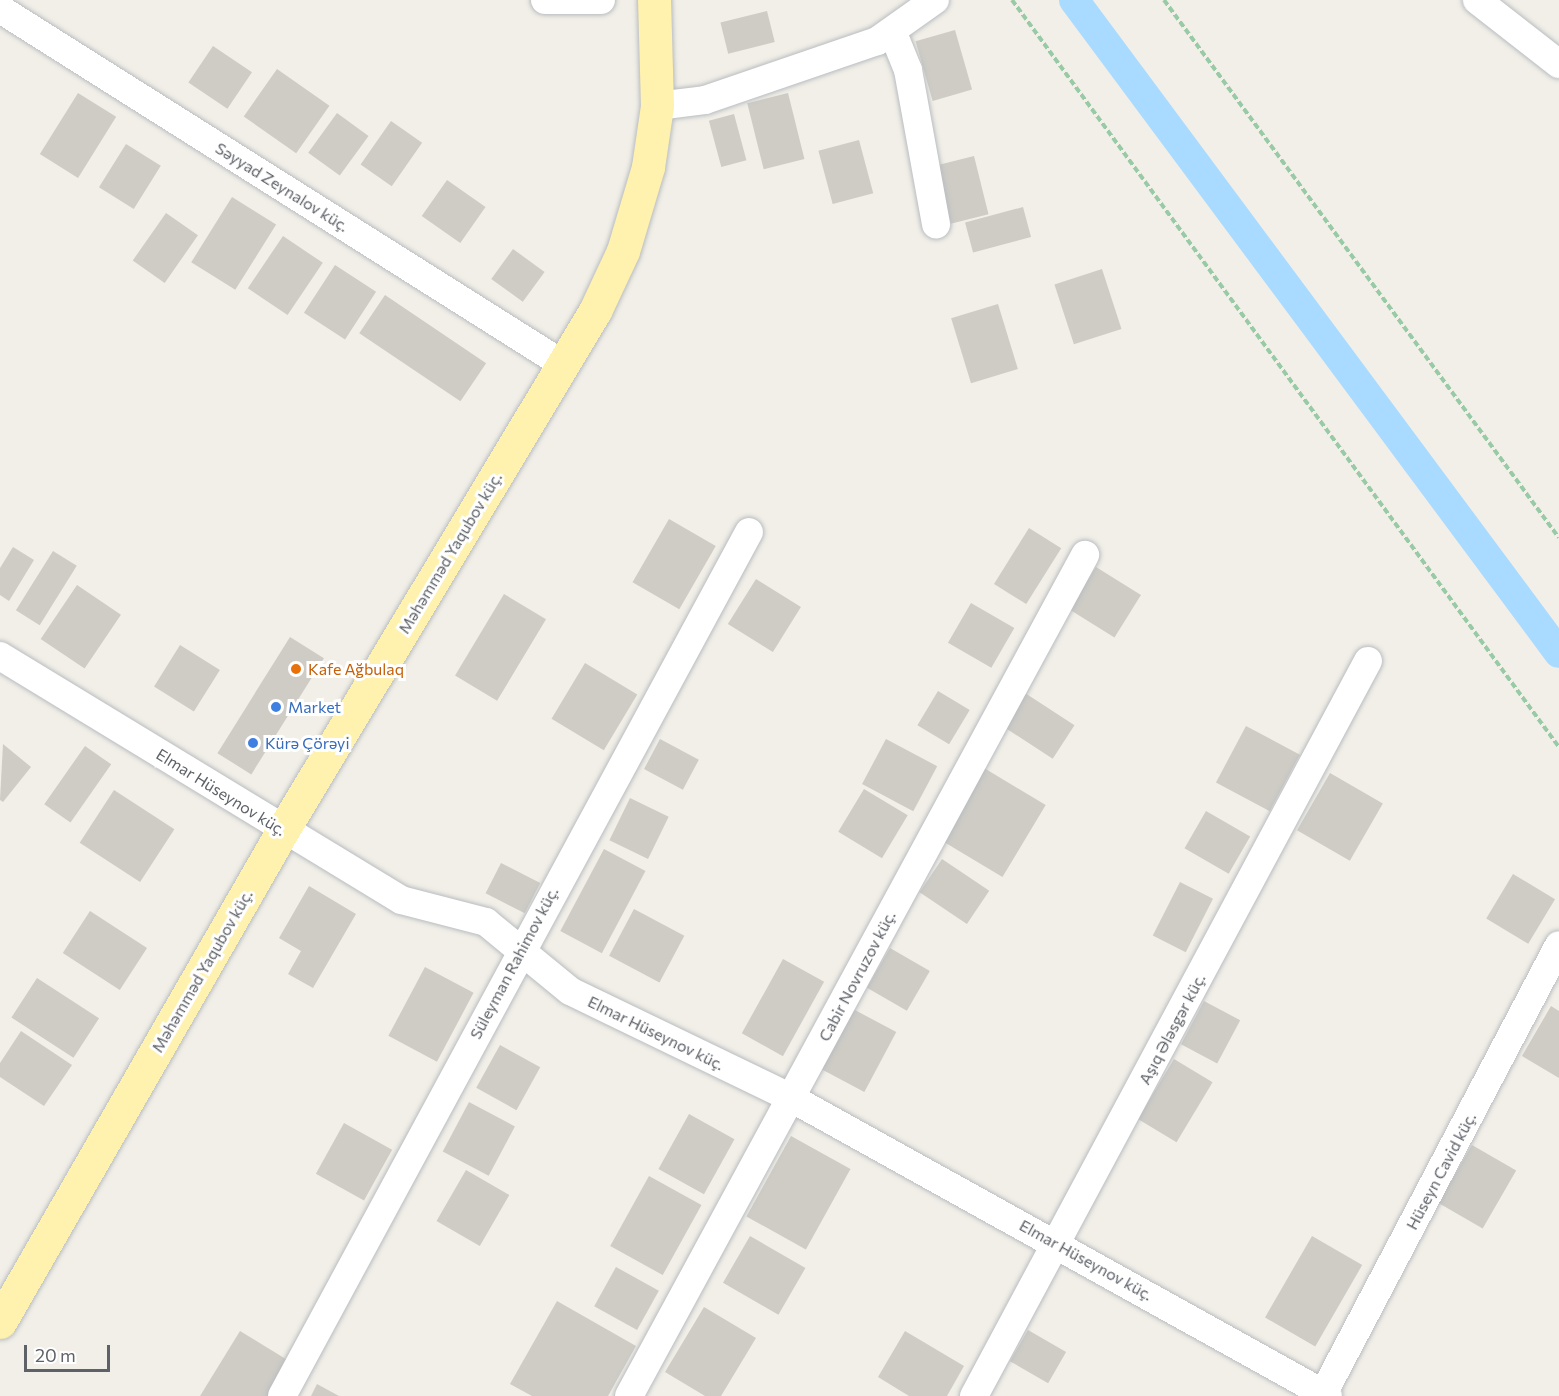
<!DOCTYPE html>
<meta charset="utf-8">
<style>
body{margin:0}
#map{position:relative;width:1559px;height:1396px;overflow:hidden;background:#f1efe7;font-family:Commissioner,sans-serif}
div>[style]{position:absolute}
.canal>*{height:30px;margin:-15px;padding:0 15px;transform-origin:15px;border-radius:15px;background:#a9daff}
.building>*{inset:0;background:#ceccc5;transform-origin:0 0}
.path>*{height:4px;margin-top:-2px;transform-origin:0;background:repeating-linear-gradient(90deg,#98caa6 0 6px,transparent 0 9px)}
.roads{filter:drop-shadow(0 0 2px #b9bcc1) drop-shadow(0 0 2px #b9bcc1)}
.street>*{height:28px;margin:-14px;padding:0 14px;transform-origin:14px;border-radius:14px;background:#fff}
.primary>*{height:33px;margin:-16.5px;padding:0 16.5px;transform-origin:16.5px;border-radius:16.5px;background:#fff1ae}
.dots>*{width:16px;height:16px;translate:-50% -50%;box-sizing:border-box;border:3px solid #fff;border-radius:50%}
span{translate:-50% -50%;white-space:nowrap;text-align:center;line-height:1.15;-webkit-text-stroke:6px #fff;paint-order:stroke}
.street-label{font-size:16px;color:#5e6268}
.food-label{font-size:16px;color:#c56008}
.left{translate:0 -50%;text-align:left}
.shop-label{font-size:16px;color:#366cbe}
.scale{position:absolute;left:24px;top:1345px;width:86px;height:27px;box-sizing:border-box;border:3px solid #5e6268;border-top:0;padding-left:8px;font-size:18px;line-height:21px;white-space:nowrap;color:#5e6268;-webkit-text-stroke:4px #fff;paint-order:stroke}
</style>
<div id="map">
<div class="canal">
<div style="left:1074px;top:0;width:813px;rotate:53.4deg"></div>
</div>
<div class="building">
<div style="left:767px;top:11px;width:32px;height:48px;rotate:76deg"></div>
<div style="left:955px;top:30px;width:62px;height:41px;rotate:74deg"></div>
<div style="left:213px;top:46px;width:47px;height:44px;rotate:34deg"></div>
<div style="left:277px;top:69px;width:64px;height:58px;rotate:35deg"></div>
<div style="left:78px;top:93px;width:45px;height:72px;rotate:32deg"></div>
<div style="left:788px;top:93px;width:68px;height:42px;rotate:76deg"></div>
<div style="left:337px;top:113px;width:39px;height:49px;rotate:36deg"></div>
<div style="left:734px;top:114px;width:48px;height:26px;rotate:75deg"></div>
<div style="left:391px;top:121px;width:38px;height:53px;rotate:35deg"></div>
<div style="left:859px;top:140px;width:55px;height:42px;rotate:75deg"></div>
<div style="left:126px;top:144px;width:41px;height:51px;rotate:32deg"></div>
<div style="left:974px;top:156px;width:60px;height:39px;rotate:76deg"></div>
<div style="left:447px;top:180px;width:47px;height:44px;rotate:35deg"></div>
<div style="left:232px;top:197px;width:52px;height:77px;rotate:32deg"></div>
<div style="left:1023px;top:207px;width:31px;height:60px;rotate:75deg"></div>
<div style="left:166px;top:213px;width:39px;height:58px;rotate:35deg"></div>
<div style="left:283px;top:236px;width:48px;height:63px;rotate:34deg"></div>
<div style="left:513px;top:249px;width:39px;height:37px;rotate:36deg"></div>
<div style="left:335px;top:265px;width:49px;height:57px;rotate:33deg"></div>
<div style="left:1102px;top:269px;width:63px;height:50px;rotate:72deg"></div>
<div style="left:385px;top:295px;width:122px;height:46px;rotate:34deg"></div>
<div style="left:998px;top:304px;width:68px;height:49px;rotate:73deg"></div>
<div style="left:669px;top:519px;width:54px;height:73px;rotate:30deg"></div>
<div style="left:1029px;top:528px;width:38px;height:66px;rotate:32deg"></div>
<div style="clip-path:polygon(13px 547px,34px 560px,9px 601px,0 595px,0 568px)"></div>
<div style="left:53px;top:551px;width:28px;height:70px;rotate:32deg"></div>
<div style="left:1096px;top:567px;width:53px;height:50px;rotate:32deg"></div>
<div style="left:756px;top:579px;width:53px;height:53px;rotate:32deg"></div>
<div style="left:77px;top:585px;width:53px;height:65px;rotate:34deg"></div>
<div style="left:504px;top:594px;width:49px;height:95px;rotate:31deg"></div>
<div style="left:971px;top:603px;width:50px;height:46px;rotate:30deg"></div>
<div style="left:290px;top:637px;width:40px;height:137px;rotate:32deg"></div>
<div style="left:180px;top:645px;width:47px;height:49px;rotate:32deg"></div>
<div style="left:585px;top:663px;width:61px;height:65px;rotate:31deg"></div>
<div style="left:938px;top:691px;width:37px;height:40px;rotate:31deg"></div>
<div style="left:1025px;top:693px;width:59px;height:40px;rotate:33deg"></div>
<div style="left:1246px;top:726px;width:61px;height:64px;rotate:28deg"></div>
<div style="left:660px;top:739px;width:44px;height:34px;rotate:28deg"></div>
<div style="left:886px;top:739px;width:58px;height:51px;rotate:28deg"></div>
<div style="clip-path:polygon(3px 744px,31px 767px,3px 802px,0 800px)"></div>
<div style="left:85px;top:746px;width:32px;height:71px;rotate:35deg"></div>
<div style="left:984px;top:768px;width:72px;height:84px;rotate:31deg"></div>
<div style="left:1330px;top:773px;width:61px;height:66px;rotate:30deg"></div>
<div style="left:864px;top:789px;width:51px;height:50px;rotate:31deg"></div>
<div style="left:114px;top:790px;width:72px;height:63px;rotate:33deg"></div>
<div style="left:630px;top:798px;width:43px;height:47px;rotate:26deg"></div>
<div style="left:1206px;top:811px;width:51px;height:43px;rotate:30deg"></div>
<div style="left:604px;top:849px;width:47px;height:93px;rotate:28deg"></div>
<div style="left:942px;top:859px;width:57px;height:40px;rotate:34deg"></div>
<div style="left:501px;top:863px;width:44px;height:34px;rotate:27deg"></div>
<div style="left:1513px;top:874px;width:49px;height:52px;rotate:31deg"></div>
<div style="left:1180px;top:882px;width:37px;height:60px;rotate:27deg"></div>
<div style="clip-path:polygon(309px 886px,356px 914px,313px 988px,288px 974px,301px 951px,279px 938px)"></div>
<div style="left:634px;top:909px;width:57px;height:53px;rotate:28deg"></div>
<div style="left:90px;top:911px;width:68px;height:50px;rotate:33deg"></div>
<div style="left:890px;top:948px;width:46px;height:46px;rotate:30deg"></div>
<div style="left:783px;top:959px;width:47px;height:85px;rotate:29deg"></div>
<div style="left:425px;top:967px;width:55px;height:78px;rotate:28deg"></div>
<div style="left:37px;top:978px;width:74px;height:47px;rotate:33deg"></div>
<div style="left:1204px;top:1001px;width:41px;height:49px;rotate:28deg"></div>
<div style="clip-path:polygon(1551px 1006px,1559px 1011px,1559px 1078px,1522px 1056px)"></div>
<div style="left:853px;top:1009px;width:49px;height:68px;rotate:28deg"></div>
<div style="clip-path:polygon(21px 1031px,72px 1065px,44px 1106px,0 1077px,0 1063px)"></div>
<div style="left:500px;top:1045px;width:46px;height:49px;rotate:29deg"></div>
<div style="left:1174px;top:1059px;width:45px;height:70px;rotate:31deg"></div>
<div style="left:469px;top:1102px;width:52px;height:56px;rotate:28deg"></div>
<div style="left:689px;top:1114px;width:52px;height:63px;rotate:29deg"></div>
<div style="left:344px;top:1123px;width:55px;height:58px;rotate:29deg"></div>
<div style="left:791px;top:1136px;width:68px;height:92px;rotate:29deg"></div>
<div style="left:1472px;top:1145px;width:51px;height:67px;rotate:30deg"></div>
<div style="left:466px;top:1170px;width:50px;height:59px;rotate:30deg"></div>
<div style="left:649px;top:1176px;width:60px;height:80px;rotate:29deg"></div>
<div style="left:750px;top:1236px;width:64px;height:54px;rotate:30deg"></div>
<div style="left:1312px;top:1236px;width:58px;height:94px;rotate:30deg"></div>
<div style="left:616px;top:1267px;width:49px;height:45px;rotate:29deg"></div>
<div style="clip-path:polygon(557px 1301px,636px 1346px,608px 1396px,532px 1396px,510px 1384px)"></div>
<div style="clip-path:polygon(704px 1307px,756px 1338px,721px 1396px,705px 1396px,665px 1372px)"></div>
<div style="left:1028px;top:1330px;width:44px;height:36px;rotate:30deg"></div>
<div style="clip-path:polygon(240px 1331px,289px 1361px,268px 1396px,200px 1396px)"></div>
<div style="clip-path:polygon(905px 1331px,964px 1366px,947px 1396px,909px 1396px,878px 1377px)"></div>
<div style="clip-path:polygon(317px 1384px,339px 1396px,311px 1396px)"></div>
</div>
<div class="path">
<div style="left:1012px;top:0;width:926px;rotate:53.79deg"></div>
<div style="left:1164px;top:0;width:667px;rotate:53.71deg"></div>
</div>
<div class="roads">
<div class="street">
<div style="left:545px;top:0;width:56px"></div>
<div style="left:1477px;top:0;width:104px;rotate:38deg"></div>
<div style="left:0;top:9px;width:667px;rotate:32.26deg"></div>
<div style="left:893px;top:33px;width:40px;rotate:68deg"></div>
<div style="left:908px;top:70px;width:157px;rotate:79.7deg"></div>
<div style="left:657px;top:106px;width:48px;rotate:-7.1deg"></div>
<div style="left:705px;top:100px;width:182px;rotate:-18.9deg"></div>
<div style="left:877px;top:41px;width:71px;rotate:-35.3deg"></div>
<div style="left:0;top:656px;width:469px;rotate:31.3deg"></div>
<div style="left:401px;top:900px;width:88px;rotate:14.5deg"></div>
<div style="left:486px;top:922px;width:109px;rotate:39.4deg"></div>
<div style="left:570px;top:991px;width:246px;rotate:25.8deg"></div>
<div style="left:791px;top:1098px;width:614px;rotate:29.03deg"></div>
<div style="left:282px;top:1396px;width:982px;rotate:-61.61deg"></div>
<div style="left:629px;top:1396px;width:957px;rotate:-61.53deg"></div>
<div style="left:974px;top:1396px;width:834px;rotate:-61.81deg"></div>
<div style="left:1322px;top:1396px;width:509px;rotate:-62.28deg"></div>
</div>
<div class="primary">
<div style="left:0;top:1322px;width:568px;rotate:-60.09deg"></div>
<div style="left:283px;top:830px;width:606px;rotate:-58.99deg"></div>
<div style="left:595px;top:311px;width:66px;rotate:-65deg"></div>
<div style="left:623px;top:251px;width:88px;rotate:-73.4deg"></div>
<div style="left:648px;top:167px;width:62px;rotate:-81.6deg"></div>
<div style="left:657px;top:106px;width:106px;rotate:-91.6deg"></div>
</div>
</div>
<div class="dots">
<div style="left:296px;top:669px;background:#e8710a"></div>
<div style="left:276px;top:707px;background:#3f7fe0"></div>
<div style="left:253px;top:743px;background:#3f7fe0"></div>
</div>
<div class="street-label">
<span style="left:282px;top:187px;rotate:32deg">Səyyad Zeynalov küç.</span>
<span style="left:450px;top:553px;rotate:-59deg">Məhəmməd Yaqubov küç.</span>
<span style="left:221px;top:792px;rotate:32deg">Elmar Hüseynov küç.</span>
<span style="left:514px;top:963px;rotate:-62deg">Süleyman Rahimov küç.</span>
<span style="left:202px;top:971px;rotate:-60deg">Məhəmməd Yaqubov küç.</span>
<span style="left:857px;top:976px;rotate:-62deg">Cabir Novruzov küç.</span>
<span style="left:1172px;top:1029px;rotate:-62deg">Aşıq Ələsgər küç.</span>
<span style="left:656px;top:1033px;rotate:26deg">Elmar Hüseynov küç.</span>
<span style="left:1441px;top:1171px;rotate:-62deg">Hüseyn Cavid küç.</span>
<span style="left:1086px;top:1260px;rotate:29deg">Elmar Hüseynov küç.</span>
</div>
<div class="food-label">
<span class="left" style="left:308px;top:669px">Kafe Ağbulaq</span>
</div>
<div class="shop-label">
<span class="left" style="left:288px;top:707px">Market</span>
<span class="left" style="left:265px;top:743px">Kürə Çörəyi</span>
</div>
<div class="scale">20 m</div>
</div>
